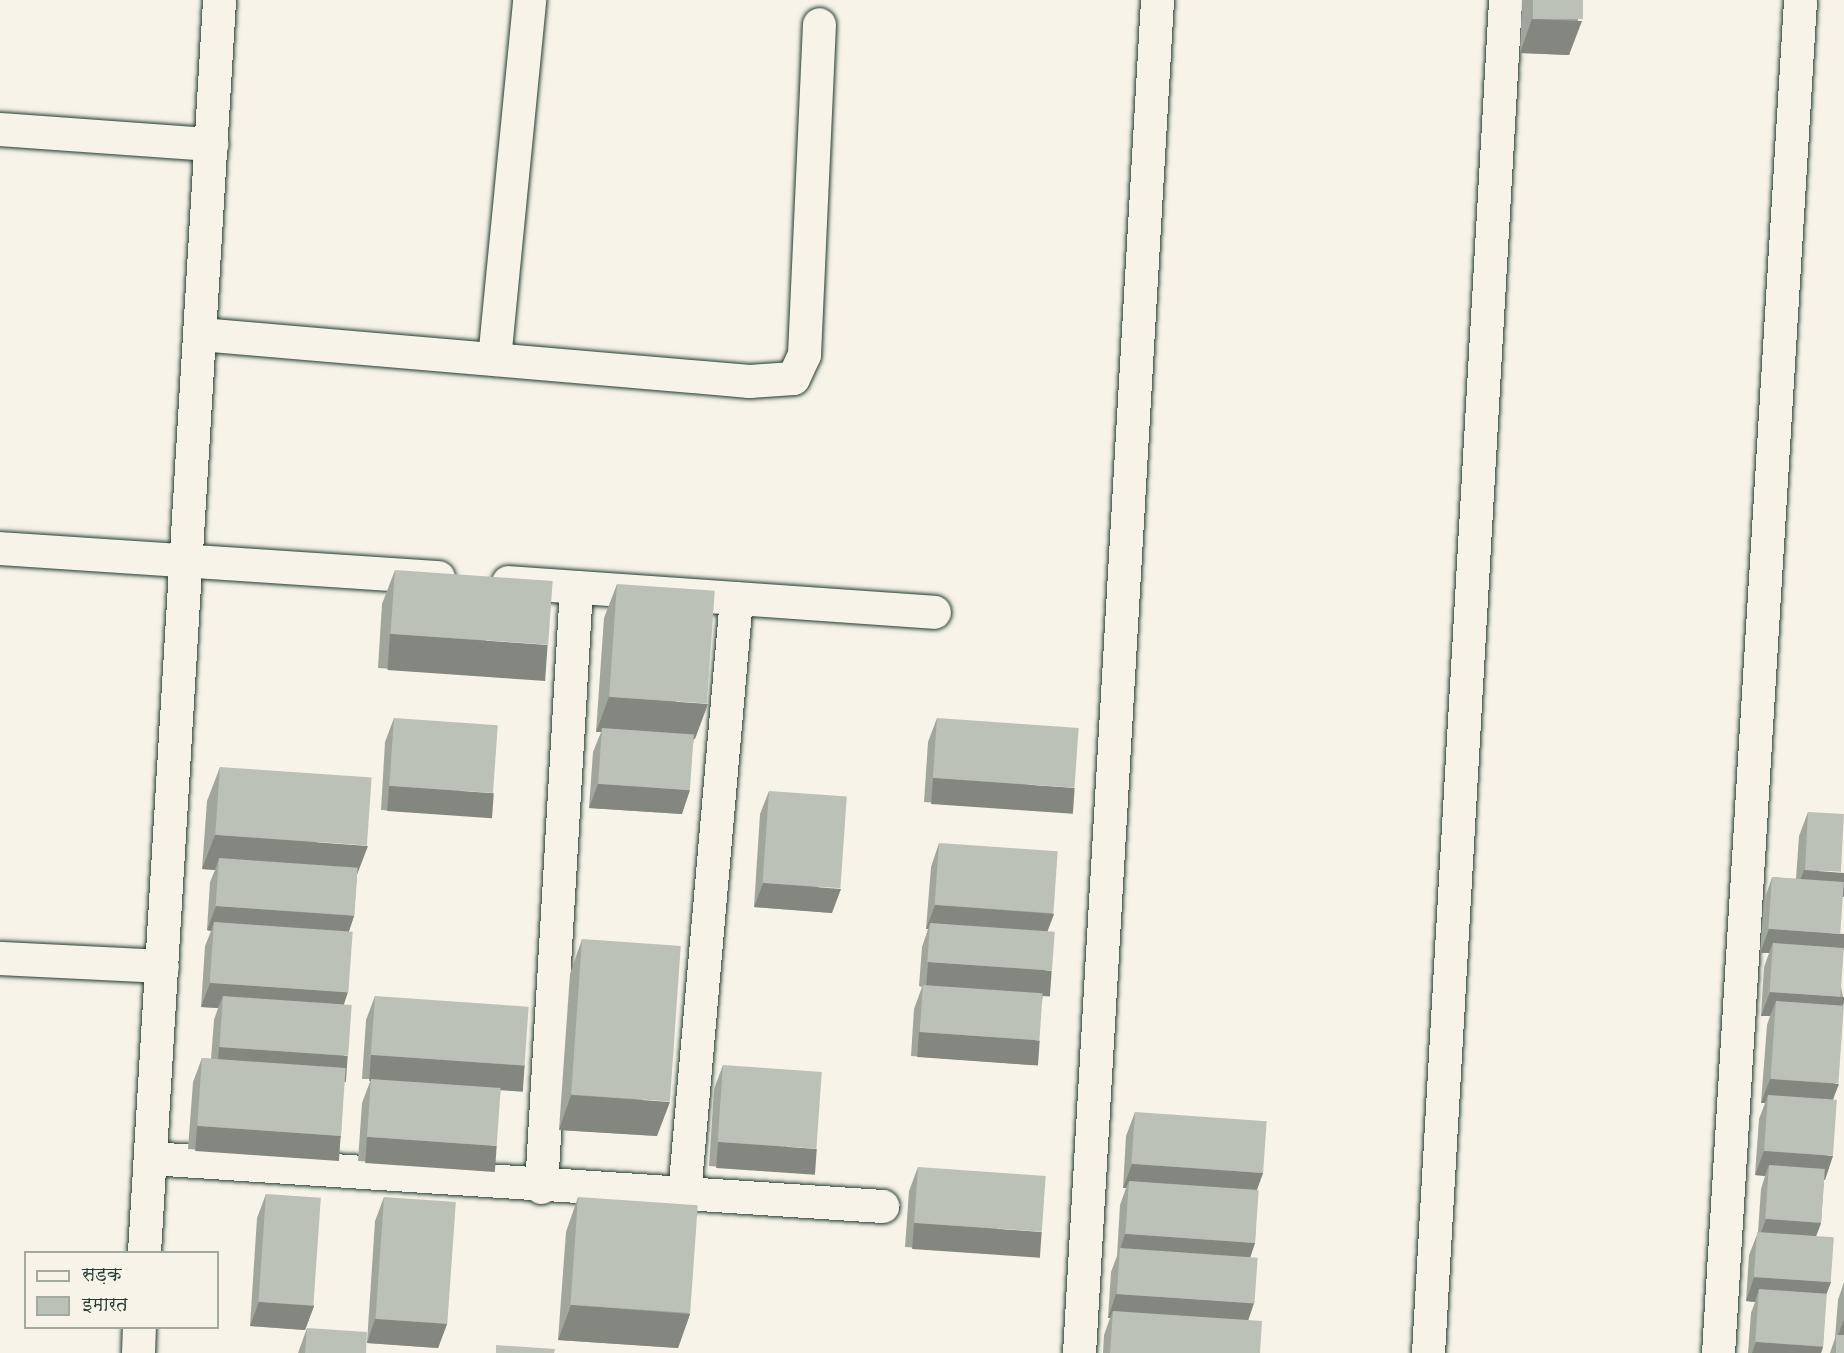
<!DOCTYPE html>
<meta charset="utf-8">
<style>
body{margin:0}
#map{position:relative;width:1844px;height:1353px;overflow:hidden;background:#f7f3e8;font-family:Dekko,"Playpen Sans Deva",sans-serif}
div>[style]{position:absolute}
.roads{filter:drop-shadow(0 0 2px #1f3d34) drop-shadow(0 0 2px #1f3d34)}
.minor>*{height:33px;margin:-16.5px;padding:0 16.5px;transform-origin:16.5px;border-radius:16.5px;background:#f7f3e8}
.wall>*{inset:0;background:#a1a69d}
.shaded-wall>*{inset:0;background:#83877f;transform-origin:0 0}
.building>*{inset:0;background:#bbc1b6;transform-origin:0 0}
span{translate:-50% -50%;white-space:nowrap;text-align:center;line-height:1.15;-webkit-text-stroke:6px #f7f3e8;paint-order:stroke}
.legend{position:absolute;left:24px;top:1251px;width:195px;height:78px;box-sizing:border-box;background:#f7f3e8;border:2px solid #a1aaa0;margin:0;padding:8px 10px;list-style:none;font-size:18px;color:#1f3d34}
.legend li{display:flex;align-items:center;gap:12px;height:30px}
.legend b{width:30px;border:2px solid #a1aaa0}
</style>
<div id="map">
<div class="roads">
<div class="minor">
<div style="left:0;top:129px;width:212px;rotate:4.1deg"></div>
<div style="left:200px;top:334px;width:551px;rotate:4.89deg"></div>
<div style="left:749px;top:381px;width:44px;rotate:-3.9deg"></div>
<div style="left:793px;top:378px;width:26px;rotate:-65deg"></div>
<div style="left:804px;top:354px;width:330px;rotate:-87.4deg"></div>
<div style="left:494px;top:359px;width:361px;rotate:-84.4deg"></div>
<div style="left:0;top:548px;width:439px;rotate:3.8deg"></div>
<div style="left:508px;top:582px;width:427px;rotate:4deg"></div>
<div style="left:0;top:958px;width:162px;rotate:2.8deg"></div>
<div style="left:150px;top:1158px;width:734px;rotate:3.75deg"></div>
<div style="left:541px;top:1187px;width:601px;rotate:-86.66deg"></div>
<div style="left:684px;top:1194px;width:598px;rotate:-85.01deg"></div>
<div style="left:144px;top:1252px;width:1254px;rotate:-86.57deg"></div>
<div style="left:138px;top:1353px;width:25px;rotate:-88deg"></div>
<div style="left:1079px;top:1353px;width:1355px;rotate:-86.7deg"></div>
<div style="left:1428px;top:1353px;width:1355px;rotate:-86.74deg"></div>
<div style="left:1718px;top:1353px;width:1355px;rotate:-86.53deg"></div>
</div>
</div>
<div class="wall">
<div style="clip-path:polygon(1522px 0,1583px 0,1569px 55px,1520px 53px)"></div>
<div style="clip-path:polygon(395px 570px,536px 679px,378px 668px,382px 604px)"></div>
<div style="clip-path:polygon(617px 584px,695px 739px,694px 738px,682px 814px,589px 808px,593px 752px,601px 732px,596px 732px,604px 618px)"></div>
<div style="clip-path:polygon(394px 718px,485px 817px,381px 810px,385px 742px)"></div>
<div style="clip-path:polygon(937px 718px,1066px 812px,924px 802px,928px 742px)"></div>
<div style="clip-path:polygon(220px 767px,357px 874px,354px 916px,349px 931px,344px 1005px,344px 1068px,341px 1136px,332px 1160px,188px 1149px,193px 1082px,202px 1058px,211px 1059px,214px 1020px,218px 1008px,201px 1007px,205px 946px,211px 931px,207px 930px,210px 882px,215px 870px,202px 869px,207px 801px)"></div>
<div style="clip-path:polygon(769px 791px,832px 913px,754px 907px,760px 814px)"></div>
<div style="clip-path:polygon(1808px 812px,1844px 1002px,1843px 1006px,1825px 1180px,1824px 1180px,1821px 1223px,1816px 1236px,1831px 1282px,1826px 1294px,1823px 1347px,1821px 1353px,1748px 1353px,1751px 1313px,1755px 1302px,1746px 1301px,1749px 1255px,1758px 1232px,1761px 1189px,1765px 1176px,1755px 1175px,1759px 1119px,1765px 1103px,1761px 1103px,1767px 1025px,1770px 1016px,1761px 1016px,1764px 967px,1769px 953px,1760px 953px,1764px 901px,1772px 877px,1796px 879px,1799px 836px)"></div>
<div style="clip-path:polygon(939px 843px,1054px 914px,1047px 931px,1044px 995px,1043px 995px,1031px 1065px,911px 1056px,914px 1009px,922px 987px,919px 986px,922px 947px,928px 929px,926px 929px,931px 867px)"></div>
<div style="clip-path:polygon(582px 939px,657px 1136px,559px 1130px,570px 974px)"></div>
<div style="clip-path:polygon(375px 996px,525px 1065px,516px 1089px,501px 1088px,488px 1170px,358px 1161px,362px 1103px,371px 1079px,362px 1079px,366px 1020px)"></div>
<div style="clip-path:polygon(723px 1065px,808px 1173px,709px 1166px,714px 1089px)"></div>
<div style="clip-path:polygon(1135px 1112px,1263px 1173px,1257px 1190px,1255px 1243px,1250px 1257px,1254px 1303px,1248px 1320px,1260px 1353px,1103px 1353px,1104px 1335px,1110px 1318px,1108px 1318px,1111px 1272px,1117px 1256px,1120px 1205px,1126px 1188px,1123px 1188px,1126px 1136px)"></div>
<div style="clip-path:polygon(918px 1167px,1033px 1256px,905px 1247px,909px 1191px)"></div>
<div style="clip-path:polygon(266px 1194px,314px 1306px,305px 1330px,250px 1326px,257px 1218px)"></div>
<div style="clip-path:polygon(384px 1197px,447px 1324px,438px 1348px,367px 1343px,375px 1221px)"></div>
<div style="clip-path:polygon(578px 1197px,690px 1314px,678px 1348px,558px 1340px,566px 1232px)"></div>
<div style="clip-path:polygon(1844px 1282px,1844px 1353px,1830px 1353px,1835px 1338px,1838px 1300px)"></div>
<div style="clip-path:polygon(307px 1328px,366px 1353px,298px 1353px)"></div>
</div>
<div class="shaded-wall">
<div style="clip-path:polygon(1532px 19px,1582px 21px,1569px 55px,1520px 53px)"></div>
<div style="left:390px;top:634px;width:158px;height:36px;rotate:4deg"></div>
<div style="clip-path:polygon(609px 697px,708px 704px,695px 739px,602px 732px,602px 728px,601px 732px,596px 732px)"></div>
<div style="left:933px;top:778px;width:142px;height:26px;rotate:4deg"></div>
<div style="clip-path:polygon(598px 784px,690px 790px,682px 814px,589px 808px)"></div>
<div style="left:389px;top:786px;width:105px;height:25px;rotate:4deg"></div>
<div style="clip-path:polygon(215px 835px,368px 846px,355px 880px,219px 858px,215px 870px,202px 869px)"></div>
<div style="clip-path:polygon(1804px 870px,1844px 873px,1844px 897px,1795px 894px)"></div>
<div style="clip-path:polygon(763px 883px,841px 889px,832px 913px,754px 907px)"></div>
<div style="clip-path:polygon(935px 905px,1054px 914px,1045px 938px,930px 923px,928px 929px,926px 929px)"></div>
<div style="clip-path:polygon(216px 906px,354px 916px,346px 940px,214px 922px,211px 931px,207px 930px)"></div>
<div style="clip-path:polygon(1769px 929px,1844px 934px,1844px 950px,1773px 943px,1769px 953px,1760px 953px)"></div>
<div style="left:928px;top:962px;width:124px;height:26px;rotate:4deg"></div>
<div style="clip-path:polygon(210px 983px,348px 992px,340px 1016px,223px 996px,218px 1008px,201px 1007px)"></div>
<div style="clip-path:polygon(1770px 992px,1844px 997px,1844px 1002px,1837px 1021px,1776px 1001px,1770px 1016px,1761px 1016px)"></div>
<div style="left:919px;top:1032px;width:121px;height:25px;rotate:4deg"></div>
<div style="left:219px;top:1047px;width:129px;height:26px;rotate:4deg"></div>
<div style="left:371px;top:1055px;width:154px;height:26px;rotate:4deg"></div>
<div style="clip-path:polygon(1770px 1079px,1839px 1084px,1830px 1107px,1768px 1095px,1765px 1103px,1761px 1103px)"></div>
<div style="clip-path:polygon(571px 1095px,670px 1102px,657px 1136px,559px 1130px)"></div>
<div style="left:197px;top:1126px;width:144px;height:25px;rotate:4deg"></div>
<div style="left:367px;top:1137px;width:130px;height:26px;rotate:4deg"></div>
<div style="left:718px;top:1142px;width:99px;height:26px;rotate:4deg"></div>
<div style="clip-path:polygon(1764px 1151px,1833px 1156px,1825px 1180px,1769px 1176px,1769px 1165px,1765px 1176px,1755px 1175px)"></div>
<div style="clip-path:polygon(1132px 1164px,1263px 1173px,1254px 1197px,1129px 1181px,1126px 1188px,1123px 1188px)"></div>
<div style="clip-path:polygon(1766px 1219px,1821px 1223px,1812px 1247px,1757px 1243px)"></div>
<div style="left:914px;top:1223px;width:128px;height:26px;rotate:4deg"></div>
<div style="clip-path:polygon(1125px 1234px,1255px 1243px,1247px 1267px,1120px 1250px)"></div>
<div style="clip-path:polygon(1754px 1277px,1831px 1282px,1822px 1306px,1759px 1289px,1755px 1302px,1746px 1301px)"></div>
<div style="clip-path:polygon(1116px 1294px,1254px 1303px,1246px 1327px,1113px 1311px,1110px 1318px,1108px 1318px)"></div>
<div style="clip-path:polygon(259px 1302px,314px 1306px,305px 1330px,250px 1326px)"></div>
<div style="clip-path:polygon(571px 1305px,690px 1314px,678px 1348px,558px 1340px)"></div>
<div style="clip-path:polygon(375px 1319px,447px 1324px,438px 1348px,367px 1343px)"></div>
<div style="clip-path:polygon(1843px 1321px,1844px 1321px,1844px 1346px,1836px 1342px)"></div>
<div style="clip-path:polygon(1756px 1342px,1823px 1347px,1821px 1353px,1752px 1353px)"></div>
</div>
<div class="building">
<div style="left:1533px;top:0;width:50px;height:19px"></div>
<div style="left:395px;top:570px;width:158px;height:64px;rotate:4deg"></div>
<div style="left:617px;top:584px;width:98px;height:113px;rotate:4deg"></div>
<div style="left:394px;top:718px;width:104px;height:68px;rotate:4deg"></div>
<div style="left:937px;top:718px;width:142px;height:60px;rotate:4deg"></div>
<div style="left:602px;top:728px;width:92px;height:56px;rotate:4deg"></div>
<div style="left:220px;top:767px;width:152px;height:68px;rotate:4deg"></div>
<div style="left:769px;top:791px;width:78px;height:92px;rotate:4deg"></div>
<div style="left:1808px;top:812px;width:36px;height:58px;rotate:3deg"></div>
<div style="left:939px;top:843px;width:119px;height:62px;rotate:4deg"></div>
<div style="left:219px;top:858px;width:139px;height:48px;rotate:4deg"></div>
<div style="left:1772px;top:877px;width:72px;height:52px;rotate:4deg"></div>
<div style="left:214px;top:922px;width:139px;height:61px;rotate:4deg"></div>
<div style="left:930px;top:923px;width:125px;height:39px;rotate:4deg"></div>
<div style="left:582px;top:939px;width:99px;height:156px;rotate:4deg"></div>
<div style="left:1773px;top:943px;width:71px;height:49px;rotate:4deg"></div>
<div style="left:923px;top:985px;width:120px;height:47px;rotate:4deg"></div>
<div style="left:223px;top:996px;width:129px;height:51px;rotate:4deg"></div>
<div style="left:375px;top:996px;width:154px;height:59px;rotate:4deg"></div>
<div style="left:1776px;top:1001px;width:68px;height:78px;rotate:4deg"></div>
<div style="left:202px;top:1058px;width:144px;height:68px;rotate:4deg"></div>
<div style="left:723px;top:1065px;width:99px;height:77px;rotate:4deg"></div>
<div style="left:371px;top:1079px;width:130px;height:58px;rotate:4deg"></div>
<div style="left:1768px;top:1095px;width:69px;height:56px;rotate:4deg"></div>
<div style="left:1135px;top:1112px;width:132px;height:52px;rotate:4deg"></div>
<div style="left:1769px;top:1165px;width:56px;height:54px;rotate:4deg"></div>
<div style="left:918px;top:1167px;width:128px;height:56px;rotate:4deg"></div>
<div style="left:1129px;top:1181px;width:130px;height:53px;rotate:4deg"></div>
<div style="left:266px;top:1194px;width:55px;height:108px;rotate:4deg"></div>
<div style="left:384px;top:1197px;width:72px;height:122px;rotate:4deg"></div>
<div style="left:578px;top:1197px;width:120px;height:108px;rotate:4deg"></div>
<div style="left:1757px;top:1232px;width:77px;height:45px;rotate:4deg"></div>
<div style="left:1120px;top:1248px;width:138px;height:46px;rotate:4deg"></div>
<div style="left:1759px;top:1289px;width:68px;height:53px;rotate:4deg"></div>
<div style="clip-path:polygon(1113px 1311px,1262px 1321px,1260px 1353px,1110px 1353px)"></div>
<div style="clip-path:polygon(307px 1328px,367px 1332px,366px 1353px,305px 1353px)"></div>
<div style="left:1836px;top:1335px;width:8px;height:18px"></div>
<div style="clip-path:polygon(496px 1345px,555px 1349px,554px 1353px,496px 1353px)"></div>
</div>
<ul class="legend">
<li><b style="height:8px;background:#f7f3e8"></b>सड़क</li>
<li><b style="height:16px;background:#bbc1b6"></b>इमारत</li>
</ul>
</div>
